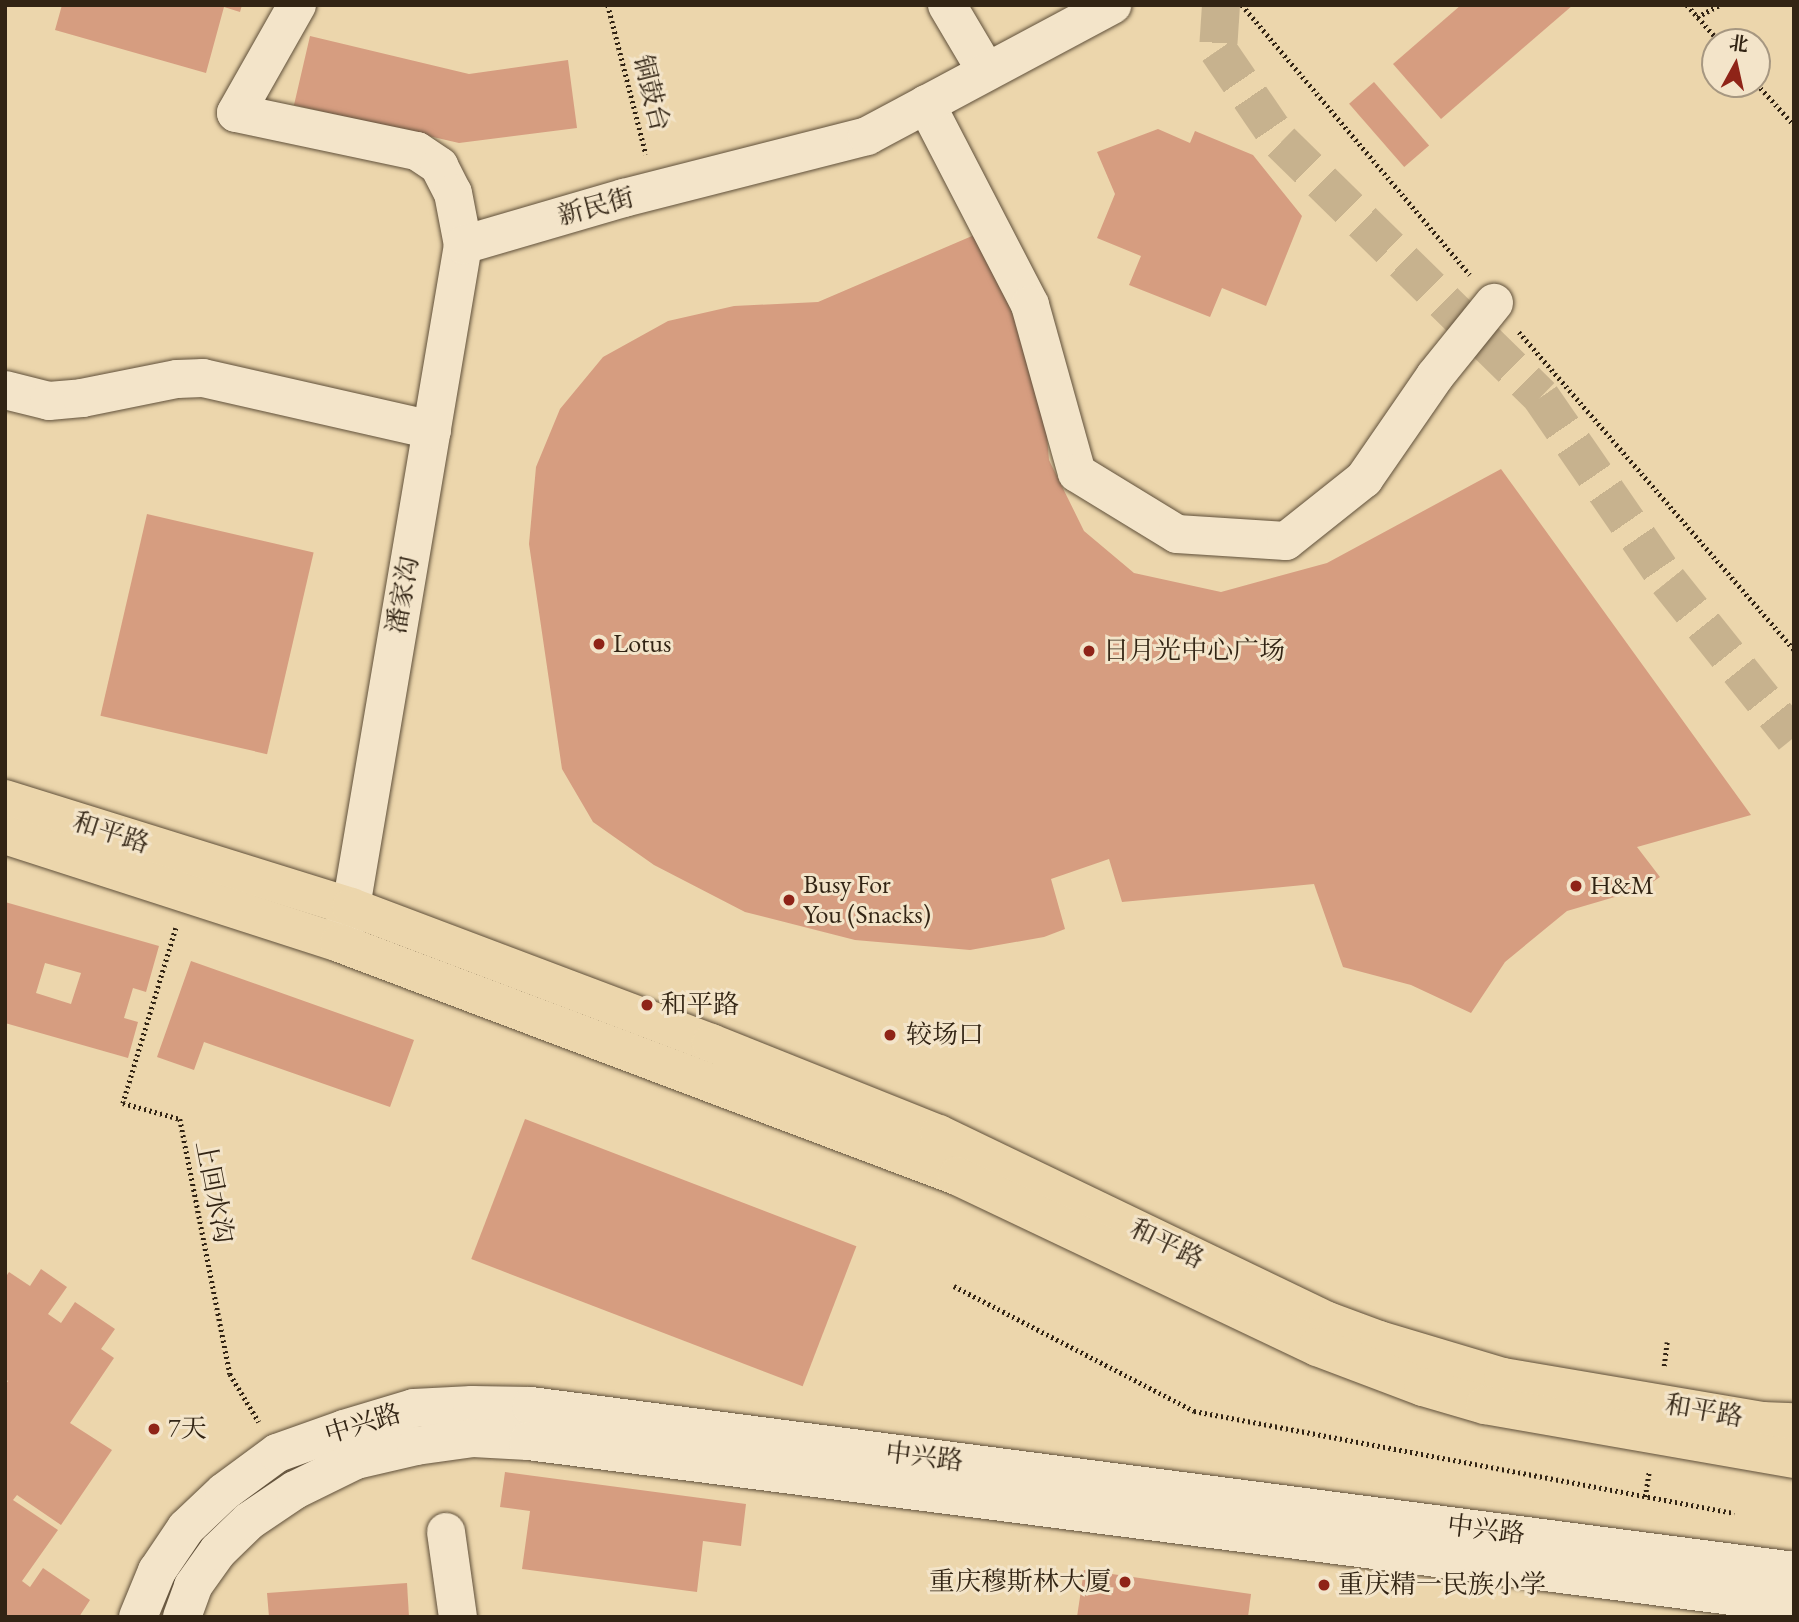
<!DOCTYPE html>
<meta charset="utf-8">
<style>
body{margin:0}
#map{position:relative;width:1799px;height:1622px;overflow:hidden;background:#ecd6ac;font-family:"EB Garamond","Noto Serif SC",serif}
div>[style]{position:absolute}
.building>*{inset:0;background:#d69d80;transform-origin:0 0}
.major-tunnel>*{height:38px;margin-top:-19px;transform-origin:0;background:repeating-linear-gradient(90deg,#c7b28e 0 38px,transparent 0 57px)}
.path>*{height:4.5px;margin-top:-2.25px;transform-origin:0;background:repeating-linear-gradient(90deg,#322414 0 2px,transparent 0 5.5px)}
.roads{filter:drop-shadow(0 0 2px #60503a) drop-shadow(0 0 2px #60503a)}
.minor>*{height:38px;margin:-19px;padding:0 19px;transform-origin:19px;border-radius:19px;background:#f3e4c9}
.major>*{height:38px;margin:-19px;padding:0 19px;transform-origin:19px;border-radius:19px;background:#ecd6ac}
.dots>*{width:19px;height:19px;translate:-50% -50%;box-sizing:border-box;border:4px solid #f3e4c9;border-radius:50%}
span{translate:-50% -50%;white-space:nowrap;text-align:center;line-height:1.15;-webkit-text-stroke:6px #f3e4c9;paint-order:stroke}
.street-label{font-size:26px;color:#322414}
.poi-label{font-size:26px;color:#322414}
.left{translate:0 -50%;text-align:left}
.right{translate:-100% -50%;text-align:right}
.frame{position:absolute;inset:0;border:7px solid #322414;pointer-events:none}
.north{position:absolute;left:1701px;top:28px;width:70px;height:70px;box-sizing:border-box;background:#f3e4c9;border:2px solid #a69781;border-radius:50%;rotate:8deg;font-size:19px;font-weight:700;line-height:28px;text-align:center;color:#322414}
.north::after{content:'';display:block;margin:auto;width:24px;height:32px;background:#8f2418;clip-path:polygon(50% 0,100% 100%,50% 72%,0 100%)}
</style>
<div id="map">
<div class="building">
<div style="clip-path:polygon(62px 5px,242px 5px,240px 12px,224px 7px,206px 73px,55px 30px)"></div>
<div style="clip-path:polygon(1461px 5px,1573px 5px,1441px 119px,1393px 64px)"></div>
<div style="clip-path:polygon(310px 36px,469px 74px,568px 60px,577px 128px,459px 143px,294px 105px)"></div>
<div style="left:1374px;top:82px;width:84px;height:33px;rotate:49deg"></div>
<div style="clip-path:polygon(1158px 129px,1190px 143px,1195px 131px,1253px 155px,1302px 216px,1266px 306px,1222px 288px,1210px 317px,1129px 285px,1141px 256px,1097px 238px,1115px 194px,1097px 152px)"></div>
<div style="clip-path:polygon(979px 233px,1043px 388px,1049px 460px,1084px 531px,1134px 573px,1221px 592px,1327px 563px,1501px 469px,1751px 815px,1637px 847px,1660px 877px,1642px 889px,1567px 911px,1505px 962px,1471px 1013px,1411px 985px,1343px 967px,1314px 884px,1122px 902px,1109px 859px,1051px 879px,1065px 929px,1044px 937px,970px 950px,855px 940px,745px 912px,654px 865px,593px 822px,562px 769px,529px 544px,536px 467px,560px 409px,603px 357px,668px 321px,734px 306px,818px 302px)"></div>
<div style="left:147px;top:514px;width:171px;height:207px;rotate:13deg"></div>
<div style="clip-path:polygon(evenodd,5px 902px,159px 946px,146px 992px,133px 988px,124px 1018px,138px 1022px,128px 1058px,5px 1023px,5px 902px,45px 963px,81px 973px,71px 1004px,36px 993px,45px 963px)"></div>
<div style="clip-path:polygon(191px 961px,414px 1040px,390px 1107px,204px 1042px,194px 1070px,157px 1057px)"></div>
<div style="left:525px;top:1119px;width:355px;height:150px;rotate:21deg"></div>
<div style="clip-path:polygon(41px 1269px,67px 1287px,48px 1314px,61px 1323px,75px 1302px,115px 1329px,101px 1349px,114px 1358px,70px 1423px,112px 1450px,61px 1525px,17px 1495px,13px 1500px,58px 1530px,22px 1581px,30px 1587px,43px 1568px,90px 1600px,79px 1617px,5px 1617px,5px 1385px,8px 1381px,5px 1379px,5px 1278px,9px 1272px,30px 1286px)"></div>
<div style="clip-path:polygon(505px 1472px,746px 1504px,741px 1546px,703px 1541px,697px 1592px,522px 1569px,530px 1511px,500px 1507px)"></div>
<div style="clip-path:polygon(1084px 1570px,1251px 1594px,1248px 1617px,1077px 1617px)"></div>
<div style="clip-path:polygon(407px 1583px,409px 1617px,269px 1617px,267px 1593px)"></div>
</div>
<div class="major-tunnel">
<div style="left:1221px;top:5px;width:45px;rotate:93.8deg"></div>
<div style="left:1218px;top:50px;width:112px;rotate:55.6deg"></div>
<div style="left:1281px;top:142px;width:364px;rotate:44.4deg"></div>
<div style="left:1541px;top:397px;width:224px;rotate:55.4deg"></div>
<div style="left:1668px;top:581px;width:201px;rotate:51.3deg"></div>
</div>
<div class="path">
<div style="left:608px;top:5px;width:154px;rotate:75.7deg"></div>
<div style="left:1242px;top:5px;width:353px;rotate:49.8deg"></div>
<div style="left:1687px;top:5px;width:50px;rotate:48.3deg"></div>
<div style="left:1697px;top:17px;width:26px;rotate:-28deg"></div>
<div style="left:1757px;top:84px;width:55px;rotate:47.9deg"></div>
<div style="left:1519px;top:332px;width:420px;rotate:49.1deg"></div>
<div style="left:176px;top:928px;width:183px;rotate:106.8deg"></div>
<div style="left:123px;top:1103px;width:59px;rotate:15.7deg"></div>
<div style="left:180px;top:1119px;width:260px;rotate:78.9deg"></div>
<div style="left:230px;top:1374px;width:56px;rotate:58.9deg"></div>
<div style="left:954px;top:1286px;width:271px;rotate:27.5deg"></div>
<div style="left:1194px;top:1411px;width:550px;rotate:10.7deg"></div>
<div style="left:1664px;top:1366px;width:24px;rotate:-83deg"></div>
<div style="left:1645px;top:1497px;width:26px;rotate:-81deg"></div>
</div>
<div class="roads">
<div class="minor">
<div style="left:297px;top:5px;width:124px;rotate:119.5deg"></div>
<div style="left:236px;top:113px;width:185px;rotate:11.9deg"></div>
<div style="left:417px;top:151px;width:27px;rotate:34deg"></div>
<div style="left:439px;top:166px;width:30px;rotate:63deg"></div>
<div style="left:453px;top:193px;width:53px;rotate:79.1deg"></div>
<div style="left:463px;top:245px;width:671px;rotate:99.6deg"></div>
<div style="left:351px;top:907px;width:33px;rotate:108deg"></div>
<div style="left:947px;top:5px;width:77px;rotate:59.4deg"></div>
<div style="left:926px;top:104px;width:226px;rotate:62.6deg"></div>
<div style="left:1030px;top:305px;width:174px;rotate:74.4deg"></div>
<div style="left:1077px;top:473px;width:117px;rotate:31.4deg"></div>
<div style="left:1177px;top:534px;width:109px;rotate:3.7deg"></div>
<div style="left:1286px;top:541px;width:100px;rotate:-38.5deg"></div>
<div style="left:1364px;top:479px;width:125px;rotate:-55.4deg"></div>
<div style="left:1435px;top:376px;width:94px;rotate:-51.1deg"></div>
<div style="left:463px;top:245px;width:168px;rotate:-16.3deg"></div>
<div style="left:624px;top:198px;width:251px;rotate:-14.3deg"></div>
<div style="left:867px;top:136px;width:278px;rotate:-28.1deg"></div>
<div style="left:5px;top:390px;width:45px;rotate:14deg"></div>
<div style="left:49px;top:401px;width:33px;rotate:-5deg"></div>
<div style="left:82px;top:398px;width:97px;rotate:-11.3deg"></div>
<div style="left:177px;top:379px;width:26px;rotate:-2deg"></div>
<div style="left:203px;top:378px;width:235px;rotate:12.8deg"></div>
<div style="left:446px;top:1532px;width:86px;rotate:82deg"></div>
<div style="left:138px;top:1617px;width:50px;rotate:-67.6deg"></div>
<div style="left:157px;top:1571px;width:52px;rotate:-56deg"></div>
<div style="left:186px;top:1528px;width:52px;rotate:-43.5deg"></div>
<div style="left:224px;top:1492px;width:66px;rotate:-36.3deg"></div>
<div style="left:277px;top:1453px;width:71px;rotate:-19.7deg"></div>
<div style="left:344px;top:1429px;width:73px;rotate:-16.7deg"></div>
<div style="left:414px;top:1408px;width:58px;rotate:-3deg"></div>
<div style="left:472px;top:1405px;width:59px;rotate:1deg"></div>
<div style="left:531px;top:1406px;width:1274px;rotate:7.44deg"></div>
<div style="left:182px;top:1617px;width:33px;rotate:-70deg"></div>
<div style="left:193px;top:1586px;width:43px;rotate:-54.5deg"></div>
<div style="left:218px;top:1551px;width:43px;rotate:-44.1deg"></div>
<div style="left:249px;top:1521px;width:55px;rotate:-34deg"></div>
<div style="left:295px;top:1490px;width:68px;rotate:-26.2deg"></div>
<div style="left:356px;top:1460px;width:62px;rotate:-13.1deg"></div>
<div style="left:416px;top:1446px;width:58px;rotate:-8deg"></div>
<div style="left:473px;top:1438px;width:55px;rotate:3.1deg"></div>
<div style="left:528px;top:1441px;width:1276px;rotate:7.34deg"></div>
</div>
<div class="major">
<div style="left:5px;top:799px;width:362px;rotate:17.3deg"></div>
<div style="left:351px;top:907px;width:385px;rotate:20.7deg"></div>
<div style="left:711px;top:1043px;width:245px;rotate:21.8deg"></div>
<div style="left:939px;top:1134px;width:432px;rotate:25.7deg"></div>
<div style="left:1328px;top:1321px;width:54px;rotate:20.4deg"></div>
<div style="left:1379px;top:1340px;width:129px;rotate:16.6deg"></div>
<div style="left:1503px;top:1377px;width:263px;rotate:9.6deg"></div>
<div style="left:1762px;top:1421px;width:32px;rotate:2deg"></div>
<div style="left:5px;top:835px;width:351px;rotate:17.9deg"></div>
<div style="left:339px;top:943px;width:660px;rotate:20.66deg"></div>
<div style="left:957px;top:1176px;width:399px;rotate:25.4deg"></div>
<div style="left:1317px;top:1347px;width:113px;rotate:20.7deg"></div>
<div style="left:1423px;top:1387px;width:65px;rotate:16.2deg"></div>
<div style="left:1485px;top:1405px;width:314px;rotate:9.9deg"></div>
</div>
</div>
<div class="dots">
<div style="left:599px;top:644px;background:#8f2418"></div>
<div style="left:1089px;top:651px;background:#8f2418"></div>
<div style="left:1576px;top:886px;background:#8f2418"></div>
<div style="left:789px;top:900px;background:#8f2418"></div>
<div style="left:647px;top:1005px;background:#8f2418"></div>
<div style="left:890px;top:1035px;background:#8f2418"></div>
<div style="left:154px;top:1429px;background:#8f2418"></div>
<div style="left:1125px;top:1582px;background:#8f2418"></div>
<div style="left:1324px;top:1585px;background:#8f2418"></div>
</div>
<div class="street-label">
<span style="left:651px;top:93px;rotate:76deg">铜鼓台</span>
<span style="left:596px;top:207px;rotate:-15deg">新民街</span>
<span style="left:403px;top:595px;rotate:-80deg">潘家沟</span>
<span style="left:111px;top:833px;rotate:18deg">和平路</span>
<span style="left:214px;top:1192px;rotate:79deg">上回水沟</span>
<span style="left:1167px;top:1244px;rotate:26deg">和平路</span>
<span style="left:1704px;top:1411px;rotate:10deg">和平路</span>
<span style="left:363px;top:1424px;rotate:-17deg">中兴路</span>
<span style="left:924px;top:1457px;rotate:7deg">中兴路</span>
<span style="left:1486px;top:1530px;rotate:7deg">中兴路</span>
</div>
<div class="poi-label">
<span class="left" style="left:613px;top:644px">Lotus</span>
<span class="left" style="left:1103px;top:651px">日月光中心广场</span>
<span class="left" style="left:803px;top:900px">Busy For<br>You (Snacks)</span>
<span class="left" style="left:1590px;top:886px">H&amp;M</span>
<span class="left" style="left:661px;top:1005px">和平路</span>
<span class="left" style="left:906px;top:1035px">较场口</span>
<span class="left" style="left:168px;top:1429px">7天</span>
<span class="right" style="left:1111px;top:1582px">重庆穆斯林大厦</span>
<span class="left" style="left:1338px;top:1585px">重庆精一民族小学</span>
</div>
<div class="frame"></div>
<div class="north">北</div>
</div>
